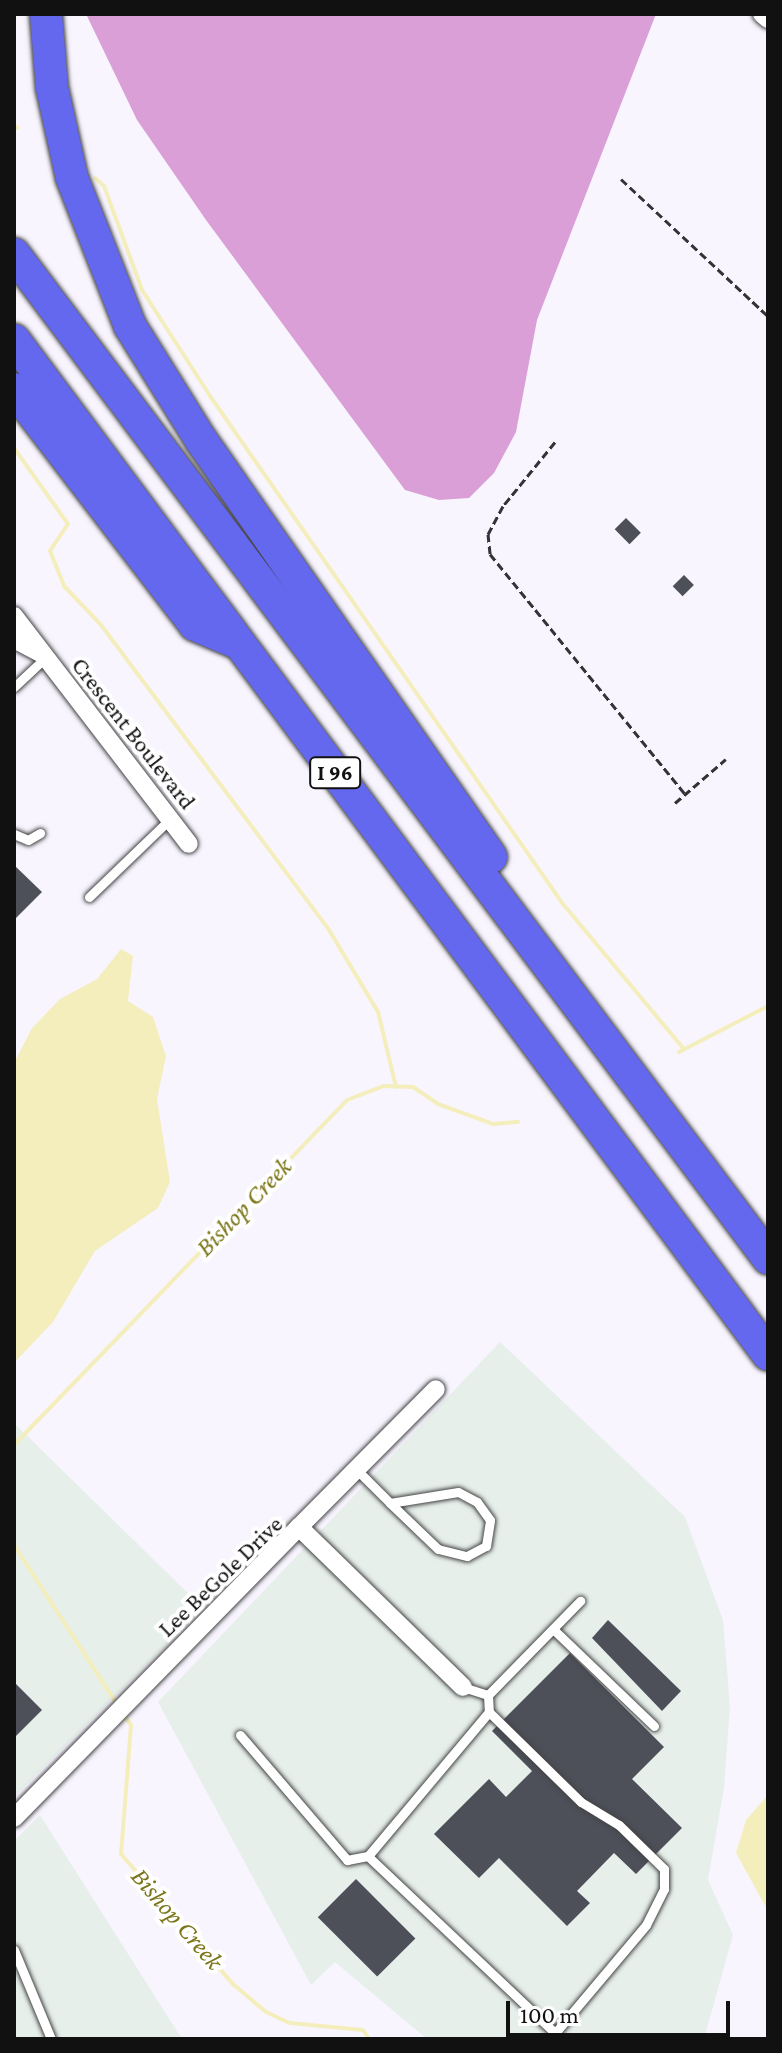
<!DOCTYPE html>
<style>
body{margin:0}
#map{position:relative;width:782px;height:2053px;overflow:hidden;background:#f8f5ff;font-family:"Crimson Pro",serif}
div>[style]{position:absolute}
.industrial>*{inset:0;background:#e6efea}
.forest>*{inset:0;background:#d99fd6}
.water>*{inset:0;background:#f4eebc}
.stream>*{height:4px;margin:-2px;padding:0 2px;transform-origin:2px;border-radius:2px;background:#f4eebc}
.building>*{inset:0;background:#4d4f59;transform-origin:0 0}
.path>*{height:3px;margin-top:-1.5px;transform-origin:0;background:repeating-linear-gradient(90deg,#333 0 8px,transparent 0 12px)}
.roads{filter:drop-shadow(0 0 2px #444) drop-shadow(0 0 2px #444)}
.lane>*{height:9px;margin:-4.5px;padding:0 4.5px;transform-origin:4.5px;border-radius:4.5px;background:#fff}
.street>*{height:18px;margin:-9px;padding:0 9px;transform-origin:9px;border-radius:9px;background:#fff}
.highway>*{height:32px;margin:-16px;padding:0 16px;transform-origin:16px;border-radius:16px;background:#6468ee}
span{translate:-50% -50%;white-space:nowrap;text-align:center;line-height:1.15;-webkit-text-stroke:8px #fff;paint-order:stroke}
.shield-label span{padding:2px 6px;background:#fff;border:2px solid;border-radius:6px;-webkit-text-stroke-width:0}
.shield-label{font-size:22px;color:#111;font-weight:700}
.street-label{font-size:24px;color:#111}
.water-label{font-size:26px;color:#7c761a;font-style:italic}
.frame{position:absolute;inset:0;border:16px solid #111;pointer-events:none}
.scale{position:absolute;left:506px;top:2001px;width:224px;height:36px;box-sizing:border-box;border:4px solid #111;border-top:0;padding-left:10px;font-size:24px;line-height:28px;white-space:nowrap;color:#111;-webkit-text-stroke:6px #fff;paint-order:stroke}
</style>
<div id="map">
<div class="industrial">
<div style="clip-path:polygon(500px 1342px,685px 1517px,723px 1620px,730px 1707px,724px 1788px,708px 1880px,733px 1935px,704px 2039px,427px 2039px,335px 1962px,311px 1985px,158px 1702px)"></div>
<div style="clip-path:polygon(14px 1423px,203px 1608px,14px 1797px)"></div>
<div style="clip-path:polygon(40px 1815px,182px 2039px,14px 2039px,14px 1841px)"></div>
</div>
<div class="forest">
<div style="clip-path:polygon(656px 14px,537px 320px,516px 432px,494px 473px,469px 498px,439px 500px,405px 490px,206px 220px,137px 120px,87px 16px)"></div>
</div>
<div class="water">
<div style="clip-path:polygon(121px 949px,133px 956px,128px 1001px,153px 1017px,166px 1056px,157px 1099px,170px 1182px,158px 1208px,95px 1251px,53px 1322px,14px 1363px,14px 1063px,32px 1028px,60px 999px,97px 979px)"></div>
<div style="clip-path:polygon(768px 1795px,768px 1911px,736px 1853px,746px 1820px)"></div>
</div>
<div class="stream">
<div style="left:14px;top:126px;width:4px;rotate:27deg"></div>
<div style="left:95px;top:178px;width:12px;rotate:42deg"></div>
<div style="left:104px;top:186px;width:111px;rotate:69.9deg"></div>
<div style="left:142px;top:290px;width:126px;rotate:57.3deg"></div>
<div style="left:210px;top:396px;width:619px;rotate:55.21deg"></div>
<div style="left:563px;top:904px;width:189px;rotate:50.2deg"></div>
<div style="left:14px;top:448px;width:93px;rotate:54.6deg"></div>
<div style="left:68px;top:524px;width:32px;rotate:124deg"></div>
<div style="left:50px;top:551px;width:38px;rotate:68deg"></div>
<div style="left:64px;top:586px;width:54px;rotate:46.5deg"></div>
<div style="left:101px;top:625px;width:381px;rotate:53.2deg"></div>
<div style="left:329px;top:930px;width:96px;rotate:59.1deg"></div>
<div style="left:378px;top:1012px;width:77px;rotate:76.5deg"></div>
<div style="left:679px;top:1052px;width:100px;rotate:-27.3deg"></div>
<div style="left:14px;top:1445px;width:479px;rotate:-46deg"></div>
<div style="left:347px;top:1100px;width:39px;rotate:-21deg"></div>
<div style="left:383px;top:1086px;width:30px;rotate:2deg"></div>
<div style="left:413px;top:1087px;width:30px;rotate:34deg"></div>
<div style="left:438px;top:1104px;width:59px;rotate:20deg"></div>
<div style="left:493px;top:1124px;width:25px;rotate:-5deg"></div>
<div style="left:14px;top:1545px;width:189px;rotate:57.1deg"></div>
<div style="left:124px;top:1715px;width:12px;rotate:55deg"></div>
<div style="left:131px;top:1725px;width:129px;rotate:94.4deg"></div>
<div style="left:121px;top:1854px;width:172px;rotate:49.3deg"></div>
<div style="left:233px;top:1984px;width:43px;rotate:40.3deg"></div>
<div style="left:266px;top:2012px;width:26px;rotate:25deg"></div>
<div style="left:290px;top:2023px;width:73px;rotate:5.5deg"></div>
<div style="left:363px;top:2030px;width:11px;rotate:56deg"></div>
<div style="left:768px;top:2025px;width:11px;rotate:90deg"></div>
</div>
<div class="building">
<div style="left:626px;top:518px;width:21px;height:16px;rotate:45deg"></div>
<div style="left:684px;top:575px;width:14px;height:16px;rotate:45deg"></div>
<div style="clip-path:polygon(14px 865px,42px 892px,14px 920px)"></div>
<div style="clip-path:polygon(608px 1620px,681px 1691px,662px 1711px,592px 1638px)"></div>
<div style="clip-path:polygon(570px 1653px,664px 1747px,632px 1779px,682px 1828px,636px 1874px,614px 1853px,577px 1891px,590px 1903px,567px 1926px,499px 1858px,479px 1878px,434px 1834px,489px 1779px,506px 1797px,532px 1771px,492px 1731px)"></div>
<div style="clip-path:polygon(14px 1682px,42px 1710px,14px 1738px)"></div>
<div style="left:356px;top:1879px;width:84px;height:54px;rotate:45deg"></div>
</div>
<div class="path">
<div style="left:621px;top:179px;width:201px;rotate:43deg"></div>
<div style="left:555px;top:442px;width:82px;rotate:129.1deg"></div>
<div style="left:503px;top:506px;width:32px;rotate:118deg"></div>
<div style="left:488px;top:534px;width:20px;rotate:84deg"></div>
<div style="left:490px;top:554px;width:309px;rotate:50.9deg"></div>
<div style="left:675px;top:803px;width:67px;rotate:-40.8deg"></div>
</div>
<div class="roads">
<div class="lane">
<div style="left:14px;top:687px;width:42px;rotate:-43.1deg"></div>
<div style="left:14px;top:834px;width:15px;rotate:23deg"></div>
<div style="left:28px;top:840px;width:14px;rotate:-30deg"></div>
<div style="left:89px;top:897px;width:112px;rotate:-43.9deg"></div>
<div style="left:356px;top:1469px;width:48px;rotate:45deg"></div>
<div style="left:390px;top:1503px;width:66px;rotate:43.8deg"></div>
<div style="left:438px;top:1549px;width:30px;rotate:14deg"></div>
<div style="left:467px;top:1556px;width:21px;rotate:-28deg"></div>
<div style="left:486px;top:1546px;width:26px;rotate:-81deg"></div>
<div style="left:490px;top:1520px;width:22px;rotate:-126deg"></div>
<div style="left:477px;top:1502px;width:21px;rotate:-152deg"></div>
<div style="left:458px;top:1492px;width:69px;rotate:170.8deg"></div>
<div style="left:553px;top:1629px;width:140px;rotate:43.8deg"></div>
<div style="left:463px;top:1687px;width:26px;rotate:18deg"></div>
<div style="left:488px;top:1695px;width:17px;rotate:87deg"></div>
<div style="left:489px;top:1712px;width:129px;rotate:44.4deg"></div>
<div style="left:581px;top:1802px;width:44px;rotate:31.2deg"></div>
<div style="left:619px;top:1825px;width:63px;rotate:44.4deg"></div>
<div style="left:664px;top:1869px;width:20px;rotate:90deg"></div>
<div style="left:664px;top:1889px;width:40px;rotate:116.6deg"></div>
<div style="left:646px;top:1925px;width:141px;rotate:130.1deg"></div>
<div style="left:555px;top:2033px;width:257px;rotate:-136.6deg"></div>
<div style="left:368px;top:1856px;width:188px;rotate:-50deg"></div>
<div style="left:488px;top:1695px;width:132px;rotate:-45.6deg"></div>
<div style="left:240px;top:1735px;width:165px;rotate:49.4deg"></div>
<div style="left:347px;top:1860px;width:21px;rotate:-11deg"></div>
<div style="left:14px;top:1950px;width:96px;rotate:67.4deg"></div>
</div>
<div class="street">
<div style="left:762px;top:14px;width:8px;rotate:40deg"></div>
<div style="left:14px;top:616px;width:287px;rotate:52.5deg"></div>
<div style="left:14px;top:639px;width:30px;rotate:28deg"></div>
<div style="left:299px;top:1527px;width:194px;rotate:-45.2deg"></div>
<div style="left:14px;top:1818px;width:407px;rotate:-45.6deg"></div>
<div style="left:299px;top:1527px;width:229px;rotate:44.3deg"></div>
</div>
<div class="highway">
<div style="left:46px;top:14px;width:74px;rotate:85.4deg"></div>
<div style="left:52px;top:88px;width:92px;rotate:77.5deg"></div>
<div style="left:72px;top:178px;width:159px;rotate:68.6deg"></div>
<div style="left:130px;top:326px;width:134px;rotate:58.1deg"></div>
<div style="left:201px;top:440px;width:508px;rotate:55.18deg"></div>
<div style="left:14px;top:254px;width:1256px;rotate:53.09deg"></div>
<div style="left:14px;top:340px;width:1264px;rotate:53.37deg"></div>
<div style="left:14px;top:389px;width:297px;rotate:52.5deg"></div>
<div style="left:195px;top:625px;width:47px;rotate:22.7deg"></div>
</div>
</div>
<div class="shield-label">
<span style="left:335px;top:773px">I 96</span>
</div>
<div class="street-label">
<span style="left:134px;top:733px;rotate:52deg">Crescent Boulevard</span>
<span style="left:220px;top:1576px;rotate:-44deg">Lee BeGole Drive</span>
</div>
<div class="water-label">
<span style="left:244px;top:1207px;rotate:-46deg">Bishop Creek</span>
<span style="left:177px;top:1919px;rotate:49deg">Bishop Creek</span>
</div>
<div class="frame"></div>
<div class="scale">100 m</div>
</div>
